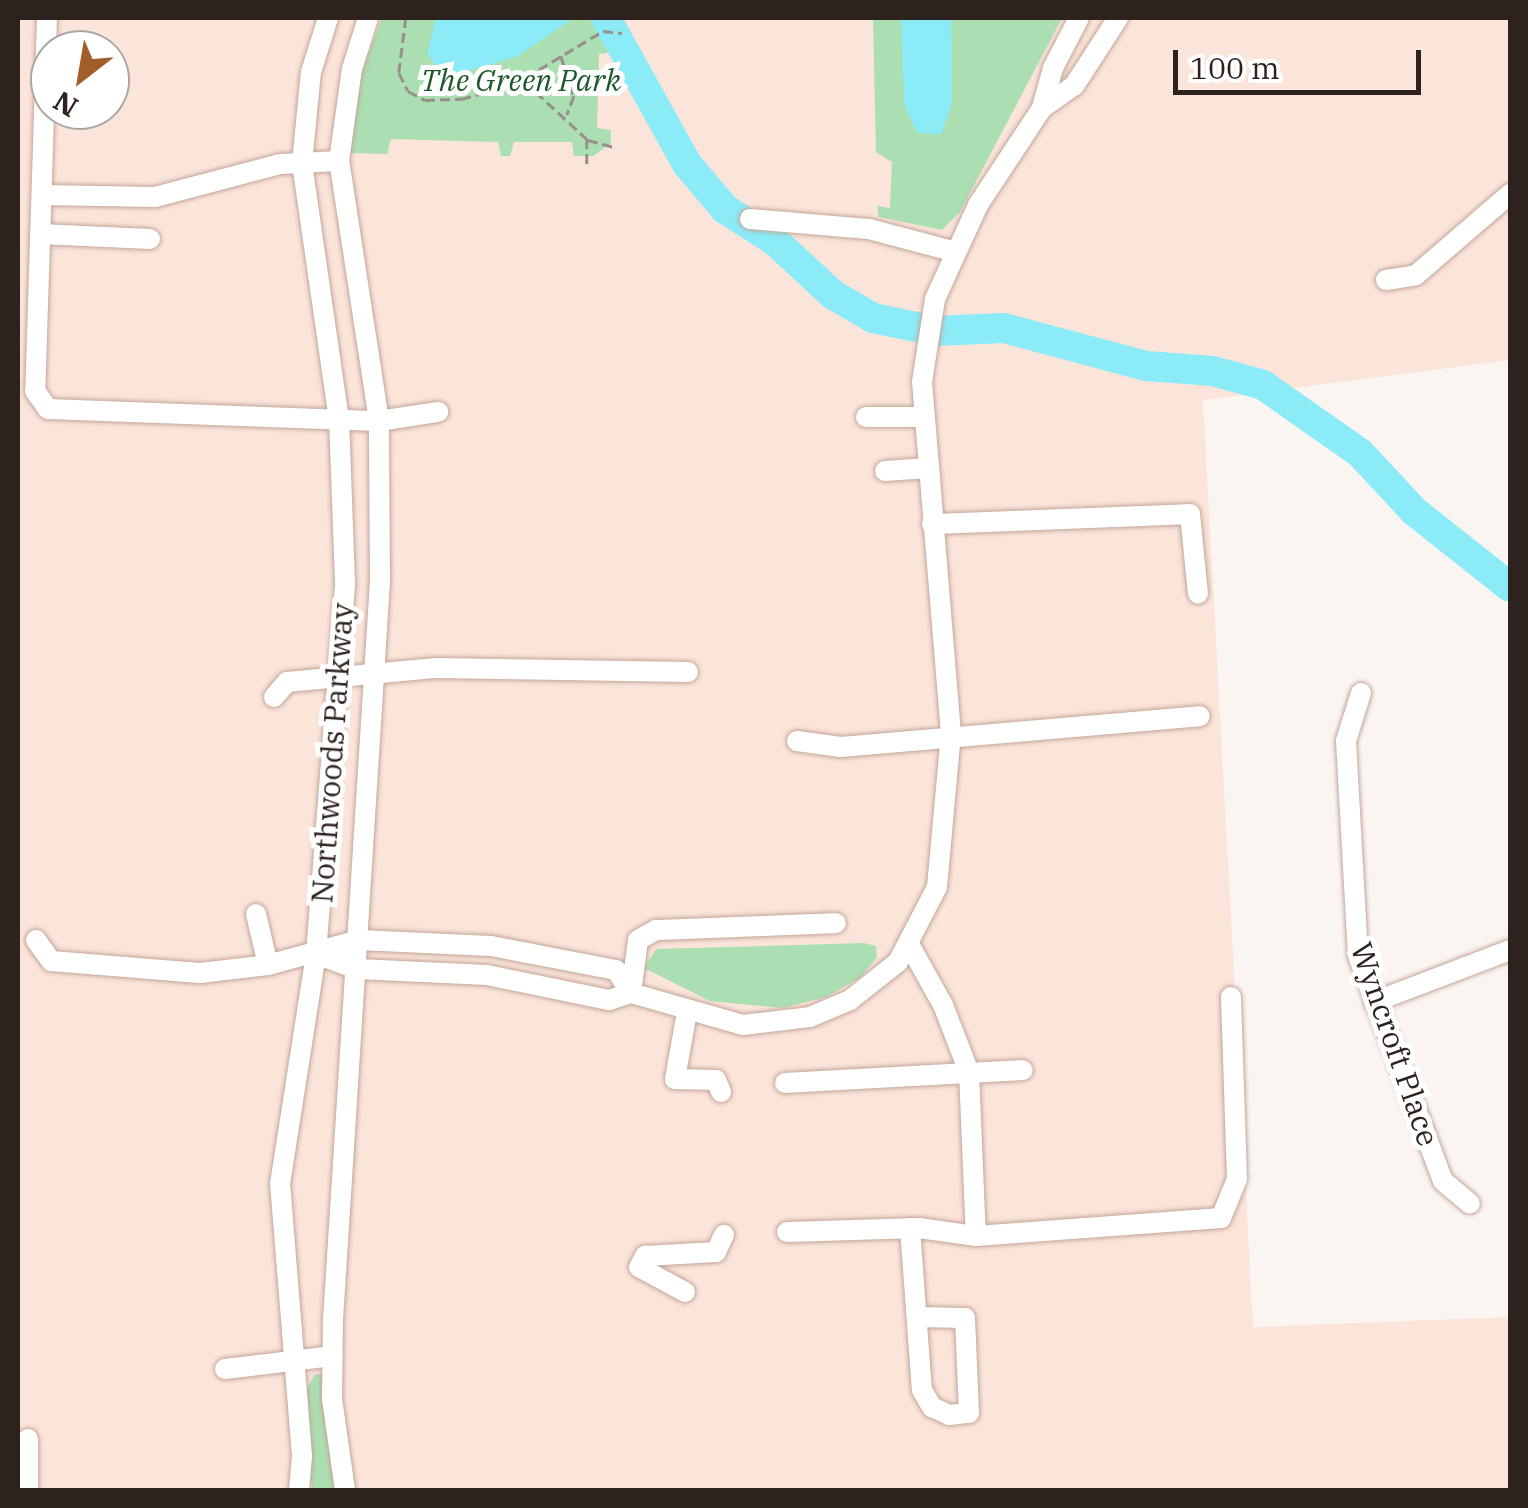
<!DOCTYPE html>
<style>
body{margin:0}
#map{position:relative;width:1528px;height:1508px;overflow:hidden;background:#fbf5f2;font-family:"IBM Plex Serif",serif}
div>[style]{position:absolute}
.built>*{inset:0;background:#fbe4da}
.green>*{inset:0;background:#abdfb1}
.water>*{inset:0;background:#8bebf7}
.river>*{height:30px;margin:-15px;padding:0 15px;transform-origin:15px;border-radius:15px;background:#8bebf7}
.path>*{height:2.5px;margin-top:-1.25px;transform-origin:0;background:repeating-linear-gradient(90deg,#978f8b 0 10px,transparent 0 15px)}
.roads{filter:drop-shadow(0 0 2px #c3a699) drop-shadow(0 0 2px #c3a699)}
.minor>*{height:20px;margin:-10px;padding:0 10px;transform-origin:10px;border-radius:10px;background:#fff}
span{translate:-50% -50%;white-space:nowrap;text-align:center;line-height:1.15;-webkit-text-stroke:10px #fff;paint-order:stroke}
.park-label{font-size:30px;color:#1c5829;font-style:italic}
.street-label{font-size:30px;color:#2d221d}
.frame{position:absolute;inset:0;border:20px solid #2d221d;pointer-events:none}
.north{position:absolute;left:30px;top:30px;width:100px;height:100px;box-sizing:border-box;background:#fff;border:2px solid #aba7a5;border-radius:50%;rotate:211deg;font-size:28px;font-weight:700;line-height:40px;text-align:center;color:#2d221d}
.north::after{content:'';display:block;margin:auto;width:35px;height:45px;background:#a05f2a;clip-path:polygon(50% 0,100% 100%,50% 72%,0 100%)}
.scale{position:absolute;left:1173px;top:50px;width:248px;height:45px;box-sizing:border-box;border:5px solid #2d221d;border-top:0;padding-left:12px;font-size:30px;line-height:35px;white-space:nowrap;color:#2d221d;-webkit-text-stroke:8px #fff;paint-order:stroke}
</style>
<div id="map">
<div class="built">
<div style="clip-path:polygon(evenodd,18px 18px,1510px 18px,1510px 360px,1203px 400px,1253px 1327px,1510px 1317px,1510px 1490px,18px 1490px,18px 18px,50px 50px,110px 50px,110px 110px,50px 110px,50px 50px)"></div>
</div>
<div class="green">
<div style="clip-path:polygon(382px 18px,615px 18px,612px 52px,599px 54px,597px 128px,611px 130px,611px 143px,593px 156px,574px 156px,572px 142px,514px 142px,510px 156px,501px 156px,498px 142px,391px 139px,387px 154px,351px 153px,356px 87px)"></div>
<div style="clip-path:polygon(873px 18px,1062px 18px,960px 212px,942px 230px,879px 217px,877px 206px,890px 208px,892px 162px,876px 152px)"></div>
<div style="clip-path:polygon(864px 943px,876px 946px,877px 957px,861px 977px,826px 997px,782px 1008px,710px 1001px,644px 968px,656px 949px)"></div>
<div style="clip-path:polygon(315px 1374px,323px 1375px,338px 1490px,312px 1490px,304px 1393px)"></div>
</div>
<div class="water">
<div style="clip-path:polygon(436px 18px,574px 18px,516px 57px,452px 75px,441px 72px,427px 54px)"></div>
<div style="clip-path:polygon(901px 18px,951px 18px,952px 104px,941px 134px,917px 133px,904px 104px)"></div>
</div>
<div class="river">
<div style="left:606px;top:18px;width:167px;rotate:61deg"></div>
<div style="left:687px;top:164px;width:59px;rotate:49.8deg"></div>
<div style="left:725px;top:209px;width:59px;rotate:32.6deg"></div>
<div style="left:775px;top:241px;width:78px;rotate:42.9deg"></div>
<div style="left:832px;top:294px;width:48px;rotate:30.3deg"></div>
<div style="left:873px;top:318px;width:63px;rotate:11.8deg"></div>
<div style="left:935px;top:331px;width:69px;rotate:-2.5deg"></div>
<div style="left:1004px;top:328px;width:147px;rotate:15deg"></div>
<div style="left:1146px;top:366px;width:67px;rotate:4.3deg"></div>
<div style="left:1213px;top:371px;width:52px;rotate:15.6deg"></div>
<div style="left:1263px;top:385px;width:118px;rotate:35deg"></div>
<div style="left:1360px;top:453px;width:79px;rotate:47deg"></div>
<div style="left:1414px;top:511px;width:122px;rotate:38.4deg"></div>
</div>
<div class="path">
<div style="left:406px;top:18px;width:55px;rotate:97.3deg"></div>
<div style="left:399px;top:73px;width:20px;rotate:63deg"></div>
<div style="left:408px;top:91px;width:19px;rotate:28deg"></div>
<div style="left:425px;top:100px;width:36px;rotate:-2deg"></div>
<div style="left:461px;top:99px;width:54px;rotate:-15.1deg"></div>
<div style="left:513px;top:85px;width:105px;rotate:-31deg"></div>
<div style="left:603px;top:31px;width:19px;rotate:6deg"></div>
<div style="left:561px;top:56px;width:42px;rotate:72deg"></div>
<div style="left:574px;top:96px;width:20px;rotate:110deg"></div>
<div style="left:525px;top:82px;width:84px;rotate:42.6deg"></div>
<div style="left:587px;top:139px;width:25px;rotate:90deg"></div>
<div style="left:588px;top:140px;width:30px;rotate:15deg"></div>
</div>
<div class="roads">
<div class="minor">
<div style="left:47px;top:18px;width:373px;rotate:91.8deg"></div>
<div style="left:35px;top:391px;width:22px;rotate:54deg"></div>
<div style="left:48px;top:409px;width:331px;rotate:2.1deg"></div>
<div style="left:379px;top:421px;width:60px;rotate:-8.7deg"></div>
<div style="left:1042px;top:108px;width:39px;rotate:-35deg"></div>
<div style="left:1074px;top:86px;width:81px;rotate:-57.1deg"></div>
<div style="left:42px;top:195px;width:113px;rotate:1deg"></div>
<div style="left:155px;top:197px;width:129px;rotate:-14.8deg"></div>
<div style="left:280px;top:164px;width:59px;rotate:-2.9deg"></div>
<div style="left:750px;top:219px;width:119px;rotate:4.8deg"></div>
<div style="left:869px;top:229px;width:86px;rotate:14.8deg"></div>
<div style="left:40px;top:234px;width:110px;rotate:2.6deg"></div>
<div style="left:1386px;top:280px;width:30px;rotate:-9deg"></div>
<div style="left:1416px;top:275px;width:124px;rotate:-40.8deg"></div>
<div style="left:866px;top:417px;width:59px"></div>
<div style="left:885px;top:471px;width:43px;rotate:-4deg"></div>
<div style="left:932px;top:524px;width:258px;rotate:-2.2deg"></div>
<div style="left:1190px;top:514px;width:80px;rotate:84.3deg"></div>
<div style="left:1361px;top:693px;width:50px;rotate:107.4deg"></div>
<div style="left:1346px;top:741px;width:214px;rotate:86.8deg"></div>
<div style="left:1358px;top:955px;width:241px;rotate:69.4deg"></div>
<div style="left:1443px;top:1181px;width:35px;rotate:40deg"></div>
<div style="left:274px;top:697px;width:20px;rotate:-49deg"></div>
<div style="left:287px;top:682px;width:150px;rotate:-5.4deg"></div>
<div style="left:436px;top:668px;width:252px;rotate:0.9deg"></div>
<div style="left:797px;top:741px;width:44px;rotate:7.8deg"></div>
<div style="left:841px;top:747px;width:360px;rotate:-4.9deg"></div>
<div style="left:256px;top:914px;width:52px;rotate:76.8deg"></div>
<div style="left:36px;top:940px;width:26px;rotate:54deg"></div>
<div style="left:51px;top:961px;width:149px;rotate:4.6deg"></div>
<div style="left:200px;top:973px;width:68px;rotate:-6.7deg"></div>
<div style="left:268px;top:965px;width:94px;rotate:-15.4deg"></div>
<div style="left:359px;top:940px;width:132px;rotate:2.6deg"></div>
<div style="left:491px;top:946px;width:127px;rotate:10.9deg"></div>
<div style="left:616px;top:970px;width:27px;rotate:57deg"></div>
<div style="left:910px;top:946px;width:68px;rotate:60.8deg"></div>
<div style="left:943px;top:1005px;width:72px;rotate:68.8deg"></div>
<div style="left:969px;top:1072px;width:164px;rotate:87.6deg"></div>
<div style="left:316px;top:954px;width:44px;rotate:20.1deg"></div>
<div style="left:357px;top:969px;width:130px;rotate:2.6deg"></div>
<div style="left:487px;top:975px;width:125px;rotate:11.6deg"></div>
<div style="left:609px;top:1000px;width:23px;rotate:-18deg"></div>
<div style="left:631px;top:993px;width:116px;rotate:15.9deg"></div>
<div style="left:743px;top:1025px;width:67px;rotate:-6.8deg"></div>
<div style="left:810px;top:1017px;width:43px;rotate:-23deg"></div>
<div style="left:850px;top:1000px;width:61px;rotate:-38.4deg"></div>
<div style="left:898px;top:962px;width:85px;rotate:-62.5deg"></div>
<div style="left:937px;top:887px;width:154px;rotate:-84.8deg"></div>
<div style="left:951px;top:734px;width:353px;rotate:-94.7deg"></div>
<div style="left:922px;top:382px;width:84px;rotate:-81.1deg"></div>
<div style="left:935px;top:299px;width:103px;rotate:-65.4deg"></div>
<div style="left:978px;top:205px;width:116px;rotate:-56.6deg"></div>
<div style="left:1042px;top:108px;width:41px;rotate:-74.6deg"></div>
<div style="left:1053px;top:68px;width:56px;rotate:-62.5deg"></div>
<div style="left:631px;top:993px;width:53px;rotate:-82.5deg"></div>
<div style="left:638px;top:940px;width:21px;rotate:-29deg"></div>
<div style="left:656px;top:930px;width:180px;rotate:-2.2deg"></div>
<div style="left:1374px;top:1002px;width:146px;rotate:-20.9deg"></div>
<div style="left:687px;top:1012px;width:68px;rotate:100.2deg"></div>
<div style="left:675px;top:1079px;width:41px;rotate:1.4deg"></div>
<div style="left:716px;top:1080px;width:13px;rotate:67deg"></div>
<div style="left:785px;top:1083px;width:238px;rotate:-3.1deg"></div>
<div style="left:910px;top:1228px;width:162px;rotate:85.8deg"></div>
<div style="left:922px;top:1390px;width:20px;rotate:60deg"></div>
<div style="left:932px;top:1407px;width:19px;rotate:25deg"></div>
<div style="left:949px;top:1415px;width:20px;rotate:-6deg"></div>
<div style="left:969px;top:1413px;width:95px;rotate:-92.4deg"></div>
<div style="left:965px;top:1318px;width:48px;rotate:-178.8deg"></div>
<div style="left:787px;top:1232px;width:132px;rotate:-1.7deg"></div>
<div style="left:919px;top:1228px;width:58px;rotate:8deg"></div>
<div style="left:976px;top:1236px;width:246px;rotate:-4.2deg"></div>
<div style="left:1221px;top:1218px;width:42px;rotate:-67.7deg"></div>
<div style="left:1237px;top:1179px;width:182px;rotate:-91.9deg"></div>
<div style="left:685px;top:1292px;width:52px;rotate:-151.5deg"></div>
<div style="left:639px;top:1267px;width:13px;rotate:-61deg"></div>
<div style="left:645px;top:1256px;width:71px;rotate:-3.2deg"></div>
<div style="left:716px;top:1252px;width:19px;rotate:-65deg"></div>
<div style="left:225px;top:1369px;width:108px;rotate:-6.9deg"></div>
<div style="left:28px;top:1490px;width:51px;rotate:-90deg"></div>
<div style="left:299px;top:1490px;width:34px;rotate:-85deg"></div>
<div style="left:302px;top:1456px;width:273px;rotate:-94.6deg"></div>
<div style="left:280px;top:1184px;width:233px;rotate:-81.1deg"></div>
<div style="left:316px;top:954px;width:373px;rotate:-85.5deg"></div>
<div style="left:345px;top:582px;width:162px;rotate:-92.1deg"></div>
<div style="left:339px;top:420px;width:260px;rotate:-98.2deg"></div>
<div style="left:302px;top:163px;width:91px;rotate:-84.4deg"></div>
<div style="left:311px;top:72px;width:57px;rotate:-72.5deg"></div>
<div style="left:345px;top:1490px;width:92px;rotate:-98.1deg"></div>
<div style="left:332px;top:1399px;width:79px;rotate:-89.3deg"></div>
<div style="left:333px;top:1320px;width:739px;rotate:-86.36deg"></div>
<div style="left:380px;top:582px;width:161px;rotate:-90.4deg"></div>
<div style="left:379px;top:421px;width:263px;rotate:-98.7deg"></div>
<div style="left:339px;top:161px;width:93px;rotate:-82deg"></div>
<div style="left:352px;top:69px;width:53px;rotate:-72.6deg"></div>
</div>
</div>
<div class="park-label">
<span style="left:521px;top:80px">The Green Park</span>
</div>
<div class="street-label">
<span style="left:332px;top:753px;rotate:-86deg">Northwoods Parkway</span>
<span style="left:1395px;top:1044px;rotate:71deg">Wyncroft Place</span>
</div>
<div class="frame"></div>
<div class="north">N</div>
<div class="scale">100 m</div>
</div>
